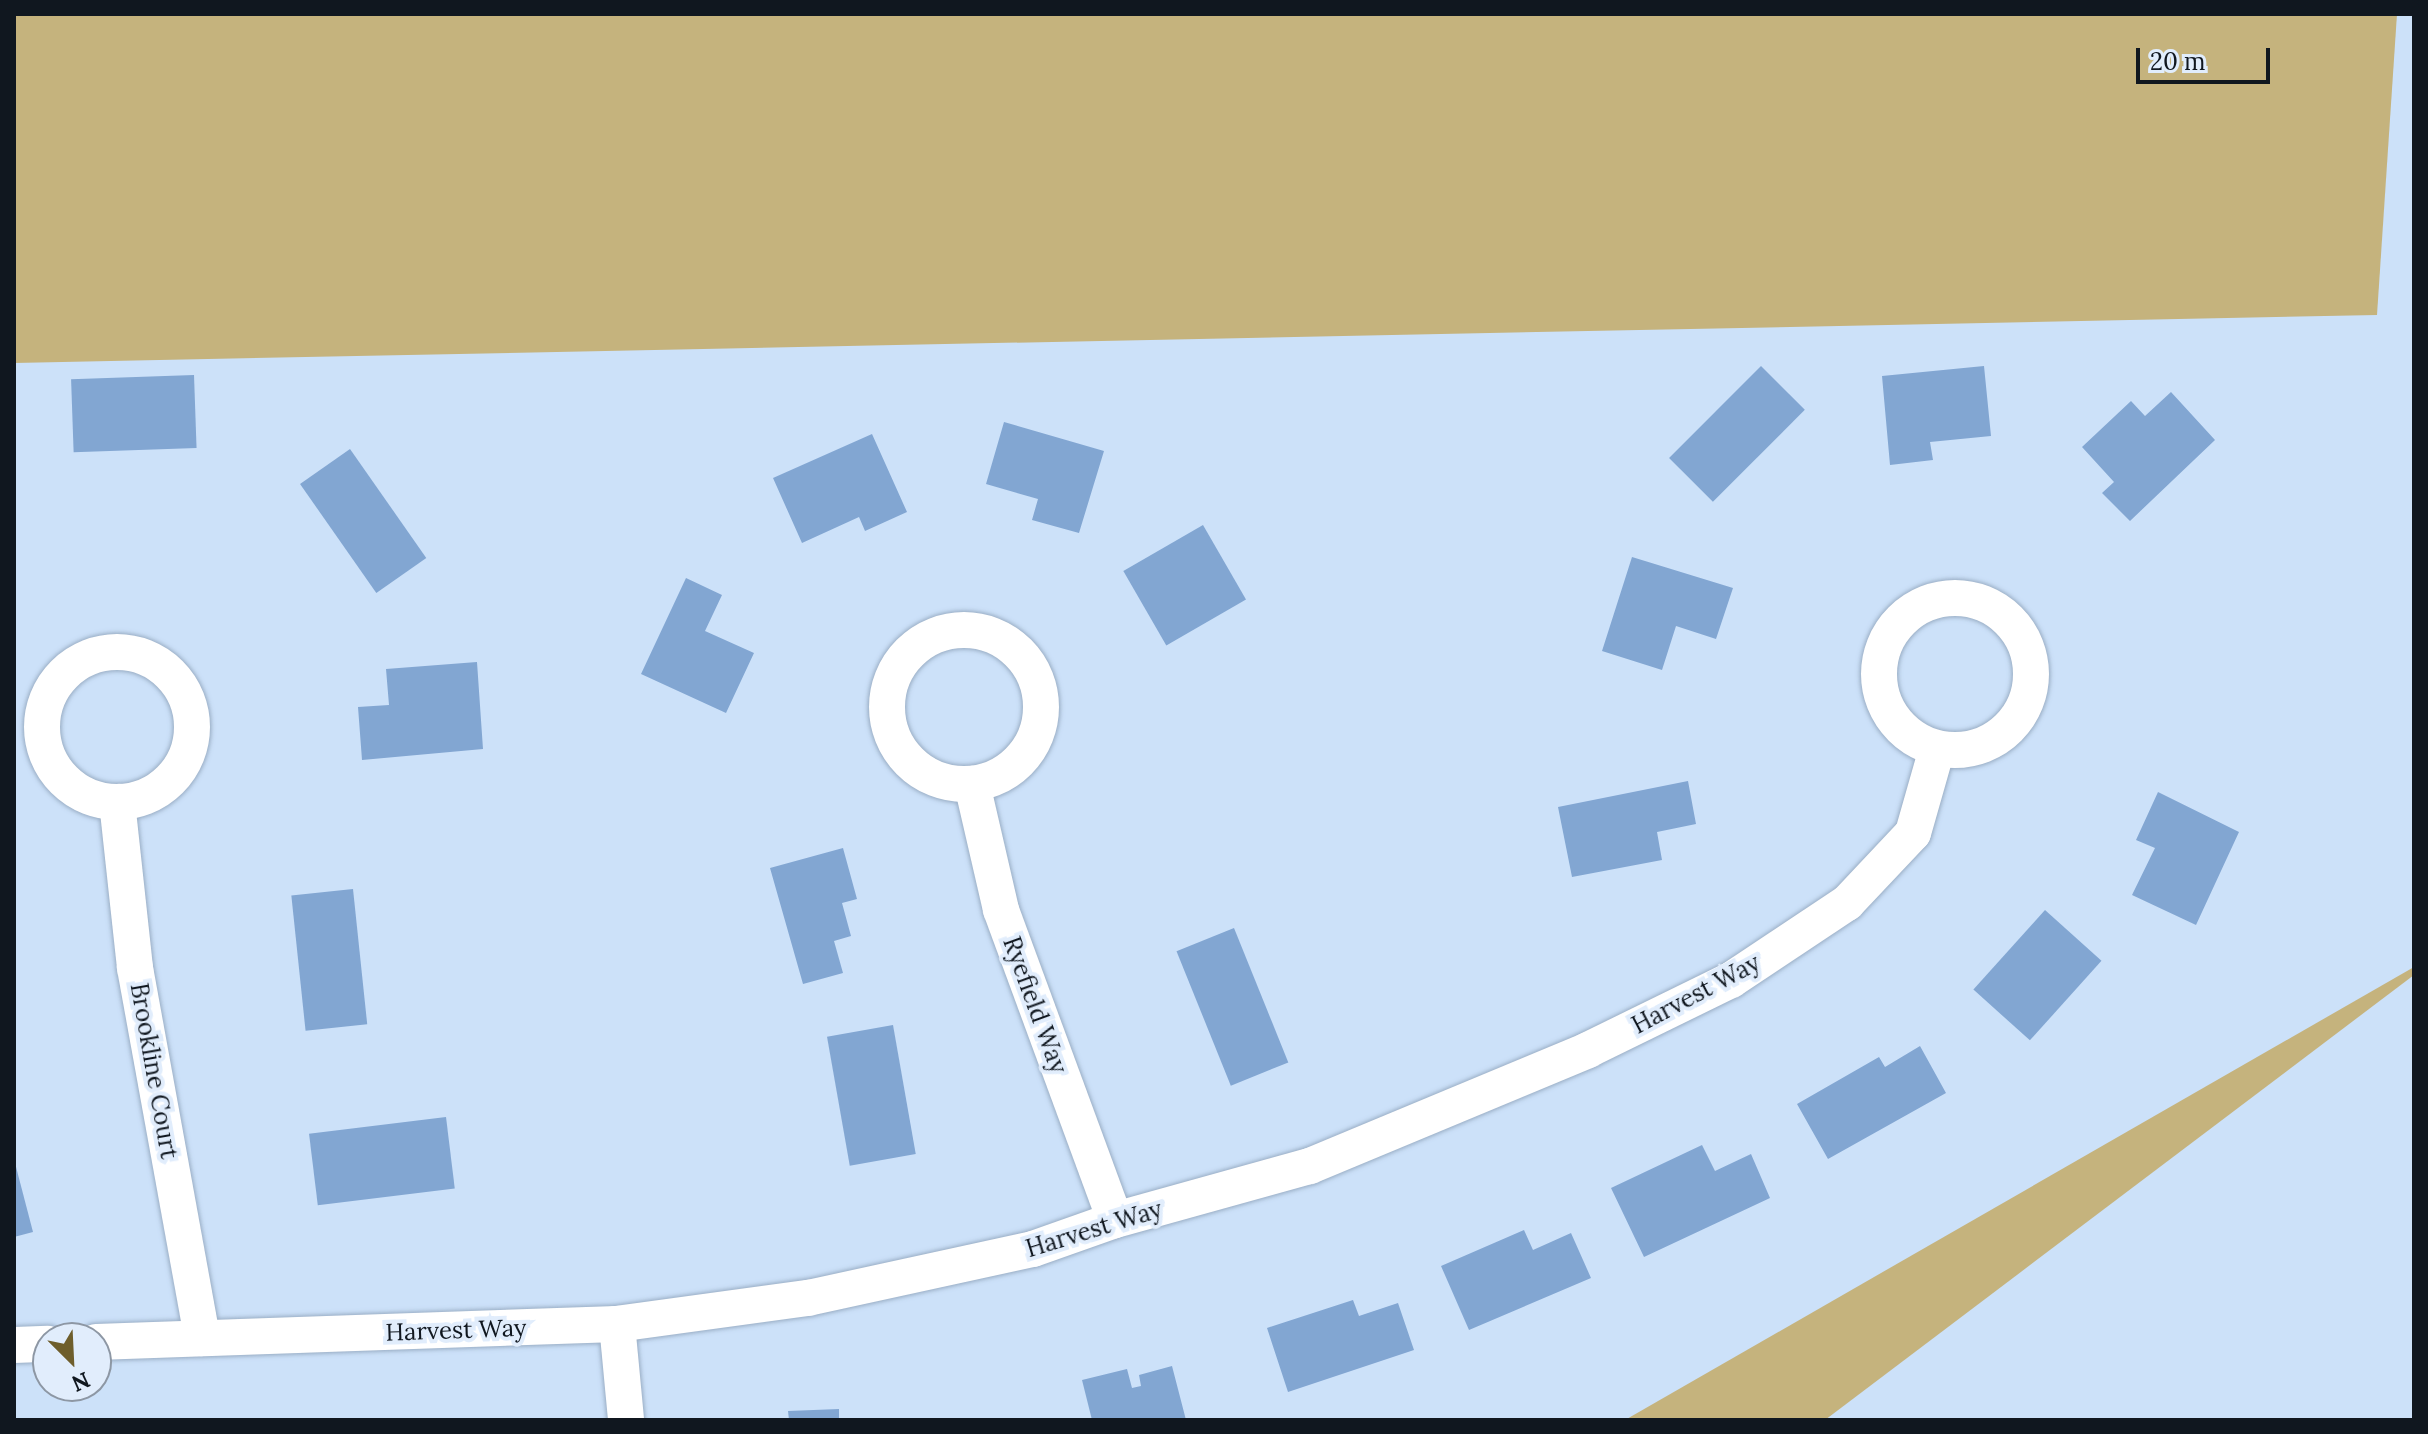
<!DOCTYPE html>
<style>
body{margin:0}
#map{position:relative;width:2428px;height:1434px;overflow:hidden;background:#cce1f9;font-family:Lora,serif}
div>[style]{position:absolute}
.green>*{inset:0;background:#c5b37d}
.building>*{inset:0;background:#82a6d2;transform-origin:0 0}
.roads{filter:drop-shadow(0 0 2px #9aaec5) drop-shadow(0 0 2px #9aaec5)}
.minor>*{height:36px;margin:-18px;padding:0 18px;transform-origin:18px;border-radius:18px;background:#fff}
.minor>.ring{margin:-18px;padding:0;box-sizing:content-box;background:none;border:36px solid #fff;border-radius:50%}
span{translate:-50% -50%;white-space:nowrap;text-align:center;line-height:1.15;-webkit-text-stroke:8px #e1edfc;paint-order:stroke}
.street-label{font-size:24px;color:#10171f}
.frame{position:absolute;inset:0;border:16px solid #10171f;pointer-events:none}
.north{position:absolute;left:32px;top:1322px;width:80px;height:80px;box-sizing:border-box;background:#e1edfc;border:2px solid #8d97a4;border-radius:50%;rotate:156deg;font-size:22px;font-weight:700;line-height:32px;text-align:center;color:#10171f}
.north::after{content:'';display:block;margin:auto;width:28px;height:36px;background:#6e5e2c;clip-path:polygon(50% 0,100% 100%,50% 72%,0 100%)}
.scale{position:absolute;left:2136px;top:48px;width:134px;height:36px;box-sizing:border-box;border:4px solid #10171f;border-top:0;padding-left:10px;font-size:24px;line-height:28px;white-space:nowrap;color:#10171f;-webkit-text-stroke:6px #e1edfc;paint-order:stroke}
</style>
<div id="map">
<div class="green">
<div style="clip-path:polygon(14px 14px,2397px 14px,2377px 315px,14px 363px)"></div>
<div style="clip-path:polygon(2414px 967px,2414px 975px,1825px 1420px,1625px 1420px)"></div>
</div>
<div class="building">
<div style="left:1761px;top:366px;width:62px;height:130px;rotate:45deg"></div>
<div style="clip-path:polygon(1984px 366px,1991px 436px,1930px 442px,1933px 460px,1890px 465px,1882px 376px)"></div>
<div style="left:194px;top:375px;width:73px;height:123px;rotate:88deg"></div>
<div style="clip-path:polygon(2171px 392px,2215px 440px,2130px 521px,2102px 493px,2114px 482px,2082px 447px,2131px 401px,2145px 416px)"></div>
<div style="clip-path:polygon(1004px 422px,1104px 451px,1079px 533px,1032px 520px,1038px 499px,986px 484px)"></div>
<div style="clip-path:polygon(872px 434px,907px 512px,865px 531px,859px 517px,802px 543px,773px 478px)"></div>
<div style="left:350px;top:449px;width:133px;height:61px;rotate:55deg"></div>
<div style="left:1203px;top:525px;width:86px;height:92px;rotate:60deg"></div>
<div style="clip-path:polygon(1632px 557px,1733px 588px,1716px 639px,1676px 626px,1662px 670px,1602px 651px)"></div>
<div style="clip-path:polygon(686px 578px,722px 595px,705px 631px,754px 653px,726px 713px,641px 674px)"></div>
<div style="clip-path:polygon(477px 662px,483px 749px,362px 760px,358px 707px,389px 705px,386px 669px)"></div>
<div style="clip-path:polygon(1688px 781px,1696px 824px,1657px 832px,1662px 860px,1572px 877px,1558px 807px)"></div>
<div style="clip-path:polygon(2158px 792px,2239px 832px,2196px 925px,2132px 895px,2155px 848px,2136px 840px)"></div>
<div style="clip-path:polygon(843px 848px,857px 899px,842px 903px,851px 936px,834px 941px,843px 973px,803px 984px,770px 868px)"></div>
<div style="left:353px;top:889px;width:136px;height:62px;rotate:84deg"></div>
<div style="left:2045px;top:910px;width:76px;height:107px;rotate:42deg"></div>
<div style="left:1234px;top:928px;width:145px;height:62px;rotate:68deg"></div>
<div style="left:893px;top:1025px;width:131px;height:67px;rotate:80deg"></div>
<div style="clip-path:polygon(1920px 1046px,1946px 1093px,1828px 1159px,1797px 1104px,1879px 1057px,1885px 1067px)"></div>
<div style="left:446px;top:1117px;width:72px;height:138px;rotate:83deg"></div>
<div style="clip-path:polygon(1702px 1145px,1715px 1171px,1751px 1154px,1770px 1198px,1644px 1257px,1611px 1188px)"></div>
<div style="clip-path:polygon(15px 1163px,33px 1232px,14px 1237px,14px 1164px)"></div>
<div style="clip-path:polygon(1524px 1230px,1533px 1250px,1571px 1233px,1591px 1278px,1469px 1330px,1441px 1266px)"></div>
<div style="clip-path:polygon(1353px 1300px,1359px 1316px,1398px 1303px,1414px 1350px,1288px 1392px,1267px 1328px)"></div>
<div style="clip-path:polygon(1172px 1366px,1186px 1420px,1092px 1420px,1082px 1380px,1127px 1369px,1132px 1388px,1141px 1386px,1139px 1375px)"></div>
<div style="clip-path:polygon(839px 1409px,839px 1420px,789px 1420px,788px 1411px)"></div>
</div>
<div class="roads">
<div class="minor">
<div class="ring" style="left:1879px;top:598px;width:116px;height:116px"></div>
<div class="ring" style="left:887px;top:630px;width:118px;height:118px"></div>
<div class="ring" style="left:42px;top:652px;width:114px;height:114px"></div>
<div style="left:972px;top:784px;width:129px;rotate:77deg"></div>
<div style="left:1001px;top:910px;width:330px;rotate:69.8deg"></div>
<div style="left:117px;top:802px;width:167px;rotate:83.8deg"></div>
<div style="left:135px;top:968px;width:376px;rotate:79.7deg"></div>
<div style="left:617px;top:1324px;width:96px;rotate:84.6deg"></div>
<div style="left:96px;top:1342px;width:521px;rotate:-1.98deg"></div>
<div style="left:617px;top:1324px;width:193px;rotate:-7.8deg"></div>
<div style="left:808px;top:1298px;width:230px;rotate:-12.3deg"></div>
<div style="left:1033px;top:1249px;width:87px;rotate:-19.5deg"></div>
<div style="left:1115px;top:1220px;width:202px;rotate:-15.5deg"></div>
<div style="left:1310px;top:1166px;width:301px;rotate:-22.6deg"></div>
<div style="left:1588px;top:1050px;width:159px;rotate:-26.1deg"></div>
<div style="left:1731px;top:980px;width:139px;rotate:-33.6deg"></div>
<div style="left:1847px;top:903px;width:96px;rotate:-46.7deg"></div>
<div style="left:1913px;top:833px;width:87px;rotate:-74.1deg"></div>
<div style="left:14px;top:1345px;width:34px;rotate:-2deg"></div>
</div>
</div>
<div class="street-label">
<span style="left:1696px;top:994px;rotate:-28deg">Harvest Way</span>
<span style="left:1035px;top:1005px;rotate:70deg">Ryefield Way</span>
<span style="left:154px;top:1071px;rotate:80deg">Brookline Court</span>
<span style="left:1094px;top:1229px;rotate:-17deg">Harvest Way</span>
<span style="left:456px;top:1330px;rotate:-2deg">Harvest Way</span>
</div>
<div class="frame"></div>
<div class="north">N</div>
<div class="scale">20 m</div>
</div>
